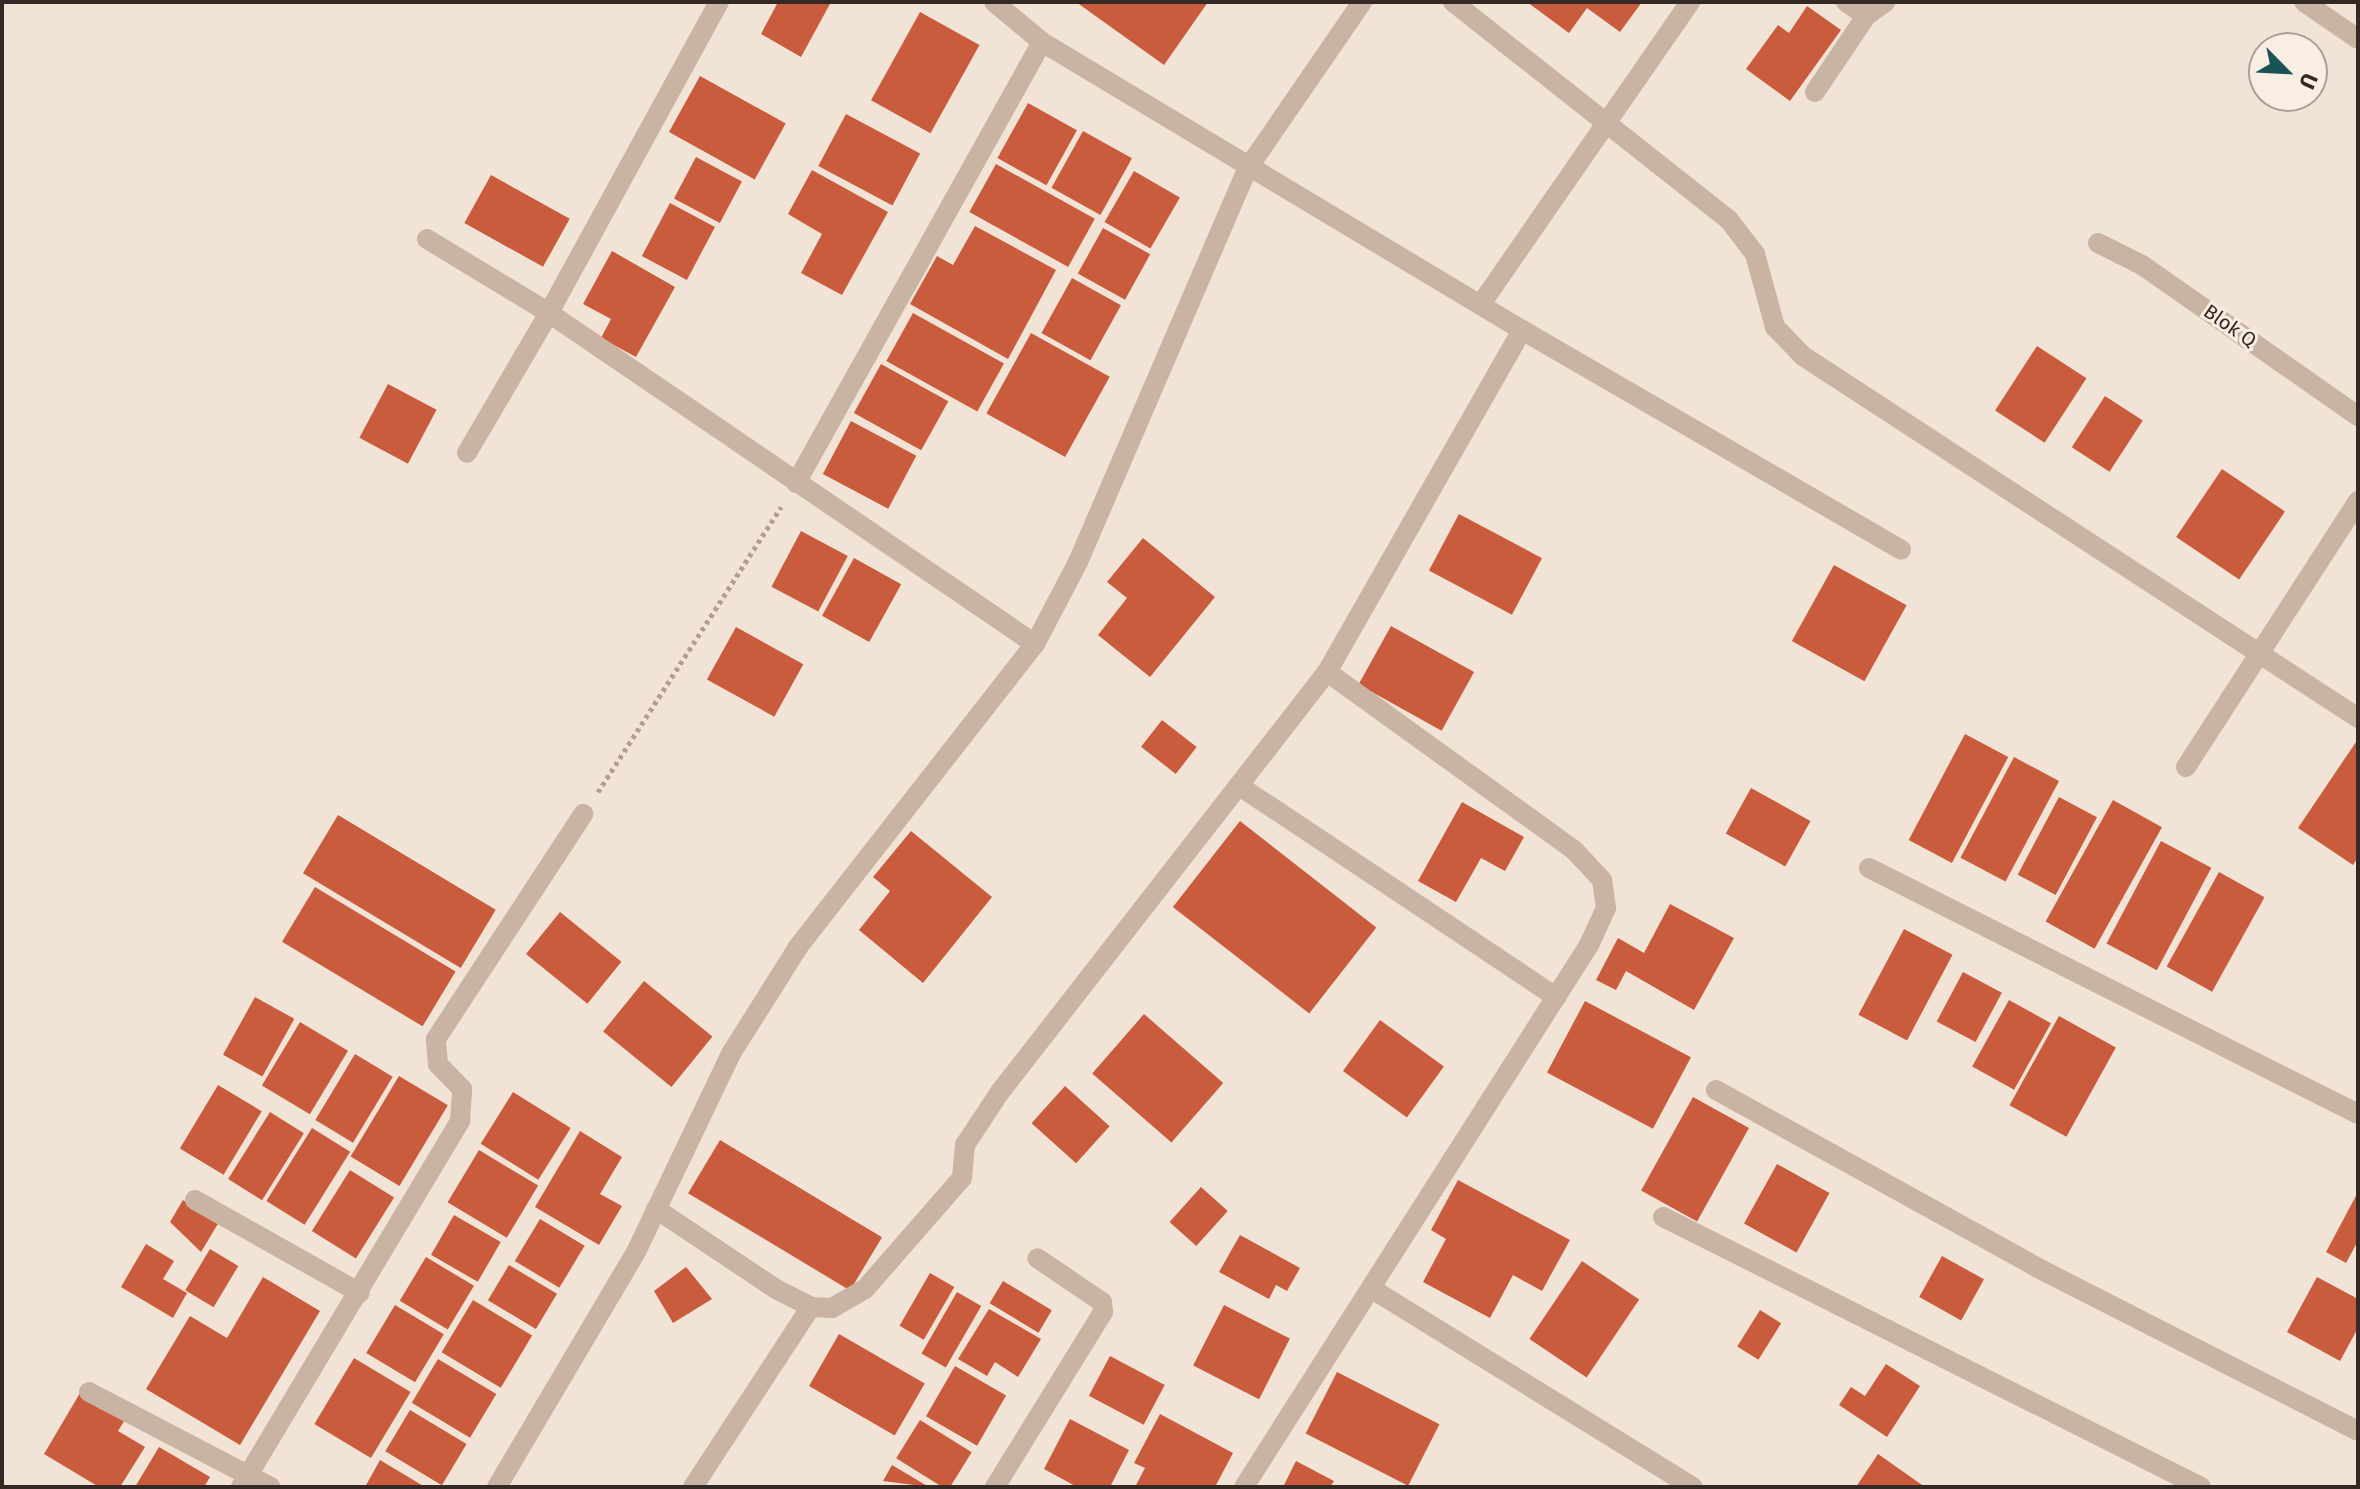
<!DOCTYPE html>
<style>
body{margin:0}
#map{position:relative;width:2360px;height:1489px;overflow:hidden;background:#f1e4d6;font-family:"Fira Sans",sans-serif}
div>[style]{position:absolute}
.building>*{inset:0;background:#c95c3d;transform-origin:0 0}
.path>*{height:5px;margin-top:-2.5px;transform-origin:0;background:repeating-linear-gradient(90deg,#b59d8d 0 4px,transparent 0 8px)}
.lane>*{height:20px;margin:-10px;padding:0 10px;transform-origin:10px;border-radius:10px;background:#c9b3a3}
.street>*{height:20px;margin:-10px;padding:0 10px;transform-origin:10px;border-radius:10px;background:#c9b3a3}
span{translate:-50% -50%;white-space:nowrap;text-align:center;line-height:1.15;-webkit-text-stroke:6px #f9eee3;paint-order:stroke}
.street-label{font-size:20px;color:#342925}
.frame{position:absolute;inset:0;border:4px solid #342925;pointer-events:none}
.north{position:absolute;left:2248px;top:32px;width:80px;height:80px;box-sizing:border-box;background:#f9eee3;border:2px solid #aa9f97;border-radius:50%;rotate:114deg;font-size:22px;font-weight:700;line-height:32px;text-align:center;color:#342925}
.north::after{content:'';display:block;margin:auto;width:28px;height:36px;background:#1a5356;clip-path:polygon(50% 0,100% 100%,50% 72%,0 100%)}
</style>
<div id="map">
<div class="building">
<div style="clip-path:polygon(778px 2px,831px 2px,801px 57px,761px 34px)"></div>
<div style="clip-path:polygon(1076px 2px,1208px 2px,1164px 65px)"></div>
<div style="clip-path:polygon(1527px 2px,1642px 2px,1620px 32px,1587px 8px,1569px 33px)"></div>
<div style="clip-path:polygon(1807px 6px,1841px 30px,1790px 101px,1746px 69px,1778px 25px,1789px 33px)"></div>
<div style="left:920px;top:12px;width:68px;height:101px;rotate:29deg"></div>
<div style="left:700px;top:76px;width:98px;height:64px;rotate:29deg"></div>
<div style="left:1028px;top:103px;width:56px;height:63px;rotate:29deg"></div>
<div style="left:846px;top:114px;width:84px;height:59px;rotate:28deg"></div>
<div style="left:1083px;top:131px;width:56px;height:65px;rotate:29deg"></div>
<div style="left:696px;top:157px;width:52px;height:47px;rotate:28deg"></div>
<div style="left:996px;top:164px;width:113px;height:55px;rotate:29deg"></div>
<div style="clip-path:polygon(812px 170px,888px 212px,842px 295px,801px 273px,822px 234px,788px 214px)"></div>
<div style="left:1134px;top:171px;width:53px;height:59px;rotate:30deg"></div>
<div style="left:491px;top:175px;width:90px;height:55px;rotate:29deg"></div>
<div style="left:670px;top:203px;width:51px;height:60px;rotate:28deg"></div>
<div style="clip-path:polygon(975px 226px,1056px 270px,1008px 359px,910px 304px,937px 256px,953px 265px)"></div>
<div style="left:1103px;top:228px;width:54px;height:52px;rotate:29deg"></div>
<div style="clip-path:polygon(612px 251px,675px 287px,636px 357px,601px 338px,611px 319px,583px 304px)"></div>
<div style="left:1072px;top:278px;width:56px;height:63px;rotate:29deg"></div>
<div style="left:913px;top:313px;width:104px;height:55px;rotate:29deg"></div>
<div style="left:1031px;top:333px;width:90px;height:92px;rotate:29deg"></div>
<div style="left:2037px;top:346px;width:59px;height:77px;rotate:33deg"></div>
<div style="left:881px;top:364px;width:77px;height:56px;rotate:29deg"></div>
<div style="left:388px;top:384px;width:55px;height:61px;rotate:28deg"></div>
<div style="left:2105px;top:396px;width:45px;height:61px;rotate:33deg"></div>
<div style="left:851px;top:421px;width:74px;height:60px;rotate:28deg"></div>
<div style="left:2222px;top:469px;width:76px;height:82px;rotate:34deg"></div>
<div style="left:1459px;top:514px;width:94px;height:64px;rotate:28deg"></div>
<div style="left:801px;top:531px;width:53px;height:63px;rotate:28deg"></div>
<div style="clip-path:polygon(1143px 538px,1215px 597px,1150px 677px,1098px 635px,1127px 598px,1107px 582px)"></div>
<div style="left:854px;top:558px;width:54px;height:66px;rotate:29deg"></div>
<div style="left:1834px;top:565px;width:83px;height:87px;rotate:29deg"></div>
<div style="left:1391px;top:626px;width:95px;height:67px;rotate:29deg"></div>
<div style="left:736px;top:627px;width:77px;height:60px;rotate:29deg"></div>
<div style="left:1162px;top:720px;width:44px;height:34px;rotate:38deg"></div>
<div style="left:1965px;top:734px;width:49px;height:120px;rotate:28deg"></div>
<div style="clip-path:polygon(2358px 739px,2358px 857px,2353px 865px,2298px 828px)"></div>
<div style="left:2014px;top:757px;width:51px;height:114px;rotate:28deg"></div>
<div style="left:1751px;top:788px;width:68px;height:52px;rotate:29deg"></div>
<div style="left:2059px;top:797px;width:43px;height:88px;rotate:28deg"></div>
<div style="left:2113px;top:800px;width:56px;height:139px;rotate:29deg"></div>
<div style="clip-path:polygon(1462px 802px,1524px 837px,1505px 871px,1481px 858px,1456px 902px,1418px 881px)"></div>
<div style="left:338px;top:815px;width:184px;height:68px;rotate:31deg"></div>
<div style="left:1240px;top:821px;width:173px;height:109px;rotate:38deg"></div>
<div style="clip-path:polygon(911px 831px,992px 897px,923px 983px,859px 930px,890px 891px,873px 877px)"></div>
<div style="left:2161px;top:841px;width:57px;height:116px;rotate:28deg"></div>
<div style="left:2219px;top:872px;width:52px;height:108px;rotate:29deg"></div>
<div style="left:315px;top:887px;width:164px;height:64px;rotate:31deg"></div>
<div style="clip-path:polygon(1670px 904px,1734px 938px,1694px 1010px,1626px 971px,1616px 990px,1596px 980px,1618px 938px,1644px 953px)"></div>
<div style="left:560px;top:912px;width:79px;height:54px;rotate:39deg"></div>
<div style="left:1904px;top:929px;width:55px;height:97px;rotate:28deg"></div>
<div style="left:1963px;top:972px;width:44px;height:56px;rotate:28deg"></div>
<div style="left:644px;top:981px;width:88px;height:65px;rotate:39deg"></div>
<div style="left:255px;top:997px;width:45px;height:66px;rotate:29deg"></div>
<div style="left:2009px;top:1000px;width:48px;height:76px;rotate:29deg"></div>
<div style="left:1585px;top:1001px;width:120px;height:81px;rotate:28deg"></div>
<div style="left:1144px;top:1014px;width:105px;height:79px;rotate:41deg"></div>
<div style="left:2059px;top:1016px;width:65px;height:102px;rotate:29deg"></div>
<div style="left:1380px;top:1020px;width:79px;height:63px;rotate:36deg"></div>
<div style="left:300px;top:1022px;width:56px;height:74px;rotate:31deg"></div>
<div style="left:355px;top:1054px;width:44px;height:77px;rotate:31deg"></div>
<div style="left:399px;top:1076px;width:57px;height:94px;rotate:31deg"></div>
<div style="left:218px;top:1085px;width:51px;height:74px;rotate:31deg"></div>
<div style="left:1065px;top:1086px;width:60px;height:50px;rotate:42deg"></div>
<div style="left:513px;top:1092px;width:68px;height:61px;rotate:32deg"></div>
<div style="left:1693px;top:1097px;width:64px;height:107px;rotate:29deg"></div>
<div style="left:270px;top:1112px;width:40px;height:79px;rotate:32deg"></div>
<div style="left:312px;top:1128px;width:45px;height:86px;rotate:32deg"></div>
<div style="clip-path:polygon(580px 1131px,622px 1157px,600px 1194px,622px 1206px,599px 1245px,535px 1207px)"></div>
<div style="left:720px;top:1140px;width:189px;height:62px;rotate:31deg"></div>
<div style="left:479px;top:1150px;width:69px;height:61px;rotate:31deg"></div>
<div style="left:1777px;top:1164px;width:60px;height:68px;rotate:29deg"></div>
<div style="left:350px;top:1170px;width:52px;height:72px;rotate:32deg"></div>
<div style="clip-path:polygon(1458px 1180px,1570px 1240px,1542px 1291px,1513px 1275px,1490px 1318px,1423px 1282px,1446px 1239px,1431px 1230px)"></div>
<div style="left:1201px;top:1187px;width:36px;height:47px;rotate:42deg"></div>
<div style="clip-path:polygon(2358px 1192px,2358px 1241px,2346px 1263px,2326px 1252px)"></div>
<div style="clip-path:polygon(183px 1200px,219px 1222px,201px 1252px,170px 1222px)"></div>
<div style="left:454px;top:1215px;width:54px;height:46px;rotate:30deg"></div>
<div style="left:540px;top:1219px;width:52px;height:49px;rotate:31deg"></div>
<div style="clip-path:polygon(1240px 1235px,1300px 1268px,1287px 1291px,1276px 1285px,1269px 1299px,1219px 1272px)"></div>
<div style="clip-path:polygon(146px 1244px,174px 1261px,163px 1279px,187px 1293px,173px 1318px,121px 1287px)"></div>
<div style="left:210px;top:1249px;width:33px;height:48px;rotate:31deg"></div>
<div style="left:1942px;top:1256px;width:48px;height:47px;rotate:29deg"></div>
<div style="left:426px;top:1257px;width:56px;height:51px;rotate:31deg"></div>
<div style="left:1582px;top:1261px;width:69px;height:94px;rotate:34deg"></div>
<div style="left:509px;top:1265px;width:56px;height:41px;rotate:31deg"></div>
<div style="clip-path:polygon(686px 1267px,712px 1299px,673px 1323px,654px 1291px)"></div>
<div style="left:930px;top:1273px;width:28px;height:61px;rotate:30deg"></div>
<div style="clip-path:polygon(263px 1277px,320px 1311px,240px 1445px,146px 1389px,190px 1316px,227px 1338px)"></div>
<div style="clip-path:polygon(2317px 1277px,2358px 1299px,2358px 1328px,2340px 1361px,2287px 1332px)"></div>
<div style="left:1003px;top:1281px;width:57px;height:26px;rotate:31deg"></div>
<div style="left:957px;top:1292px;width:28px;height:71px;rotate:30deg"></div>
<div style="left:473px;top:1300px;width:69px;height:61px;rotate:31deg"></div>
<div style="left:395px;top:1305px;width:57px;height:56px;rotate:31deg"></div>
<div style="left:1224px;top:1305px;width:74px;height:68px;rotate:27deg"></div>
<div style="clip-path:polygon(989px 1309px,1041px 1339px,1018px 1377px,995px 1362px,987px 1376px,958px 1359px)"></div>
<div style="left:1760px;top:1310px;width:25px;height:43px;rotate:32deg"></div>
<div style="left:839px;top:1334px;width:99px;height:60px;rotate:30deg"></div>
<div style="left:1110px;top:1356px;width:62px;height:45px;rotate:28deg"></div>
<div style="left:354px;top:1358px;width:66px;height:77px;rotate:31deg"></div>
<div style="left:438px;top:1359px;width:68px;height:51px;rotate:31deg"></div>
<div style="clip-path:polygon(1886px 1364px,1920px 1386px,1887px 1437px,1839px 1405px,1851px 1387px,1865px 1396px)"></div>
<div style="left:955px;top:1366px;width:59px;height:58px;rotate:30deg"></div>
<div style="left:1337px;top:1372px;width:115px;height:69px;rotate:27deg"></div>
<div style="clip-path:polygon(80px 1393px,125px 1420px,118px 1431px,145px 1447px,120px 1487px,99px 1487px,44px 1454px)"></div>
<div style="left:410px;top:1410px;width:66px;height:48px;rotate:31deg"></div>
<div style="clip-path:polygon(1160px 1414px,1233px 1453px,1215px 1487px,1135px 1487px,1145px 1468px,1134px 1463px)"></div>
<div style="clip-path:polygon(1070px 1419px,1129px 1450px,1110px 1487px,1077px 1487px,1044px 1469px)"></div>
<div style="left:920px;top:1420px;width:61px;height:45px;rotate:32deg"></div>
<div style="clip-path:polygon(159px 1447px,210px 1477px,204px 1487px,135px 1487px)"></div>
<div style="clip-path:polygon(1878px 1454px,1925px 1487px,1856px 1487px)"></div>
<div style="clip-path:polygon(380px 1460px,425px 1487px,365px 1487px)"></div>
<div style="clip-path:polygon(1296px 1461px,1334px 1481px,1330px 1487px,1283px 1487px)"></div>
<div style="clip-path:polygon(892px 1465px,929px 1487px,883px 1481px)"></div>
</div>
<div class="path">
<div style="left:598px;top:792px;width:339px;rotate:-57.3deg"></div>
</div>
<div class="lane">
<div style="left:427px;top:239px;width:143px;rotate:31.2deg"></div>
<div style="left:549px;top:313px;width:162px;rotate:120.4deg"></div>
<div style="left:1522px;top:330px;width:438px;rotate:30.1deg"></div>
<div style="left:656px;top:1209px;width:144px;rotate:33.7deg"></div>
<div style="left:776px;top:1289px;width:39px;rotate:27deg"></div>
<div style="left:811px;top:1307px;width:21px;rotate:3deg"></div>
<div style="left:832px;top:1308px;width:38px;rotate:-30deg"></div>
<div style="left:865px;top:1289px;width:147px;rotate:-48.9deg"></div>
</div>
<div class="street">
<div style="left:719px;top:2px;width:354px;rotate:118.7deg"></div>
<div style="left:549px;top:313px;width:588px;rotate:34.26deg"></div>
<div style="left:1453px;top:2px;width:352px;rotate:38.3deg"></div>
<div style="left:1729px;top:220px;width:43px;rotate:52.6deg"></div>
<div style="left:1755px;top:254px;width:76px;rotate:74.7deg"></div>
<div style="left:1775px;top:327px;width:40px;rotate:46deg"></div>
<div style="left:1803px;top:356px;width:663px;rotate:33.11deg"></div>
<div style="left:1846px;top:2px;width:24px;rotate:35deg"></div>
<div style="left:2304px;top:2px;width:65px;rotate:34.4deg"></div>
<div style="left:1815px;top:92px;width:92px;rotate:-56.1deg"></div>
<div style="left:1866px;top:16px;width:24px;rotate:-36deg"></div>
<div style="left:2098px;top:243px;width:49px;rotate:26.6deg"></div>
<div style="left:2142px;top:265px;width:264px;rotate:35deg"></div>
<div style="left:1481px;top:304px;width:367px;rotate:-55.3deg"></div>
<div style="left:796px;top:483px;width:505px;rotate:-60.85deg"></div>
<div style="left:2186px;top:767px;width:317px;rotate:-57.1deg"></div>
<div style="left:1241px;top:787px;width:379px;rotate:33.7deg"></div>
<div style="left:1869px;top:868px;width:547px;rotate:26.71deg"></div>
<div style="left:1716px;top:1090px;width:366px;rotate:28.9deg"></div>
<div style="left:2036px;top:1267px;width:361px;rotate:27deg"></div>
<div style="left:962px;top:1178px;width:33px;rotate:-85deg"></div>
<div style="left:965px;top:1145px;width:64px;rotate:-56.6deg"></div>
<div style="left:1000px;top:1092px;width:532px;rotate:-52.1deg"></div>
<div style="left:1327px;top:672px;width:394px;rotate:-60.3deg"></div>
<div style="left:1522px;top:330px;width:560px;rotate:-149.04deg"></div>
<div style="left:1042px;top:42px;width:62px;rotate:-140.2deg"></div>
<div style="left:195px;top:1200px;width:189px;rotate:29.4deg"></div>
<div style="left:1663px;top:1217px;width:602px;rotate:26.65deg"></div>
<div style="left:1372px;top:1289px;width:377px;rotate:31.7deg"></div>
<div style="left:89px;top:1392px;width:205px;rotate:27.6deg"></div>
<div style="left:241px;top:1487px;width:427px;rotate:-59.1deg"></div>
<div style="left:460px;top:1121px;width:32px;rotate:-86deg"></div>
<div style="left:462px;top:1089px;width:35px;rotate:-134deg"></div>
<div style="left:438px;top:1064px;width:25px;rotate:-95deg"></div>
<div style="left:436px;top:1039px;width:269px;rotate:-56.8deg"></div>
<div style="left:497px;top:1487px;width:273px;rotate:-59.4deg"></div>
<div style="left:636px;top:1252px;width:222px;rotate:-64.4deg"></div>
<div style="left:732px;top:1052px;width:124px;rotate:-57.8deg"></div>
<div style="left:798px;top:947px;width:385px;rotate:-52deg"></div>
<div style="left:1035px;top:644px;width:93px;rotate:-62.3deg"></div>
<div style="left:1078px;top:562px;width:429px;rotate:-66.7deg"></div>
<div style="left:1248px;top:168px;width:201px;rotate:-55.5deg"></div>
<div style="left:693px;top:1487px;width:215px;rotate:-56.8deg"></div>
<div style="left:995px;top:1487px;width:206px;rotate:-58.3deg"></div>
<div style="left:1103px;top:1312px;width:10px;rotate:-96deg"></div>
<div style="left:1102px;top:1302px;width:78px;rotate:-145.9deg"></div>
<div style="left:1244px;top:1487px;width:642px;rotate:-57.52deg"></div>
<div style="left:1589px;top:945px;width:41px;rotate:-65.3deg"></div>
<div style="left:1606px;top:908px;width:28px;rotate:-98deg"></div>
<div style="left:1602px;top:880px;width:41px;rotate:-133deg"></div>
<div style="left:1574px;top:850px;width:304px;rotate:-144.2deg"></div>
</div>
<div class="street-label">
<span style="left:2230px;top:326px;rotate:35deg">Blok Q</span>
</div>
<div class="frame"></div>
<div class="north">U</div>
</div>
